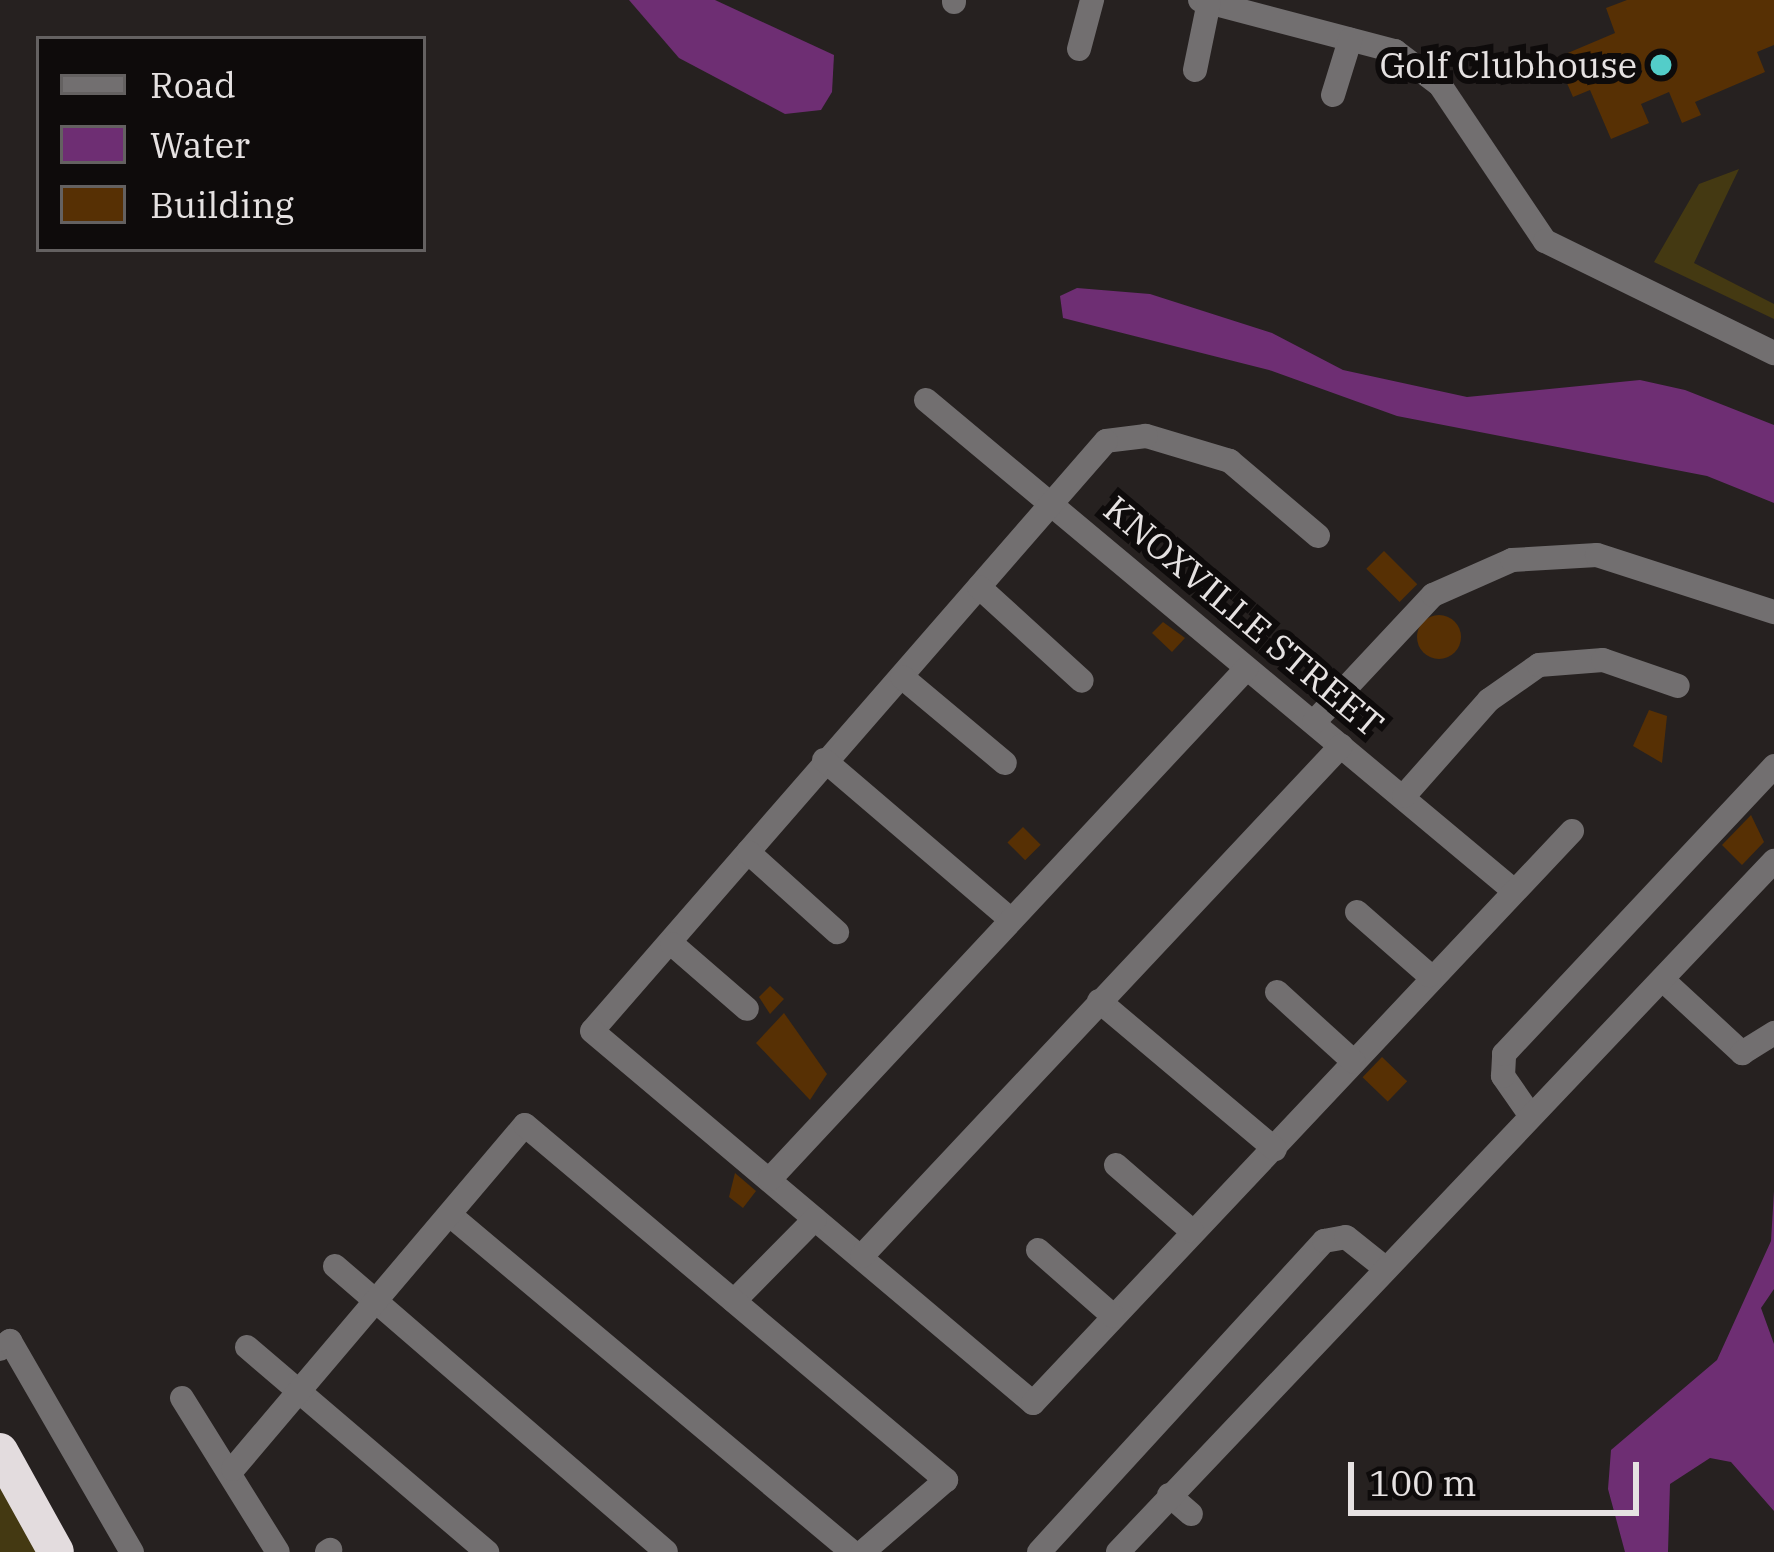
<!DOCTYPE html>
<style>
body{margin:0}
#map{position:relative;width:1774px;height:1552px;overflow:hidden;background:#262120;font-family:"IBM Plex Serif",serif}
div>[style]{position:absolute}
.green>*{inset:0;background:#443912}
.water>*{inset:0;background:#6e2e73}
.building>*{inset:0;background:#573004;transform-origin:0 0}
.round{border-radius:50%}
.street>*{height:24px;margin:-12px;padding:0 12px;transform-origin:12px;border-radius:12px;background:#726f70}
.highway>*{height:36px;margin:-18px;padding:0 18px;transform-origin:18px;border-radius:18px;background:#e3dcde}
.dots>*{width:33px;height:33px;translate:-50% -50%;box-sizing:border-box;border:6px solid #0e0b0b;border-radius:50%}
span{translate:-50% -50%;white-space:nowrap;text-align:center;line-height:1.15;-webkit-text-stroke:12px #0e0b0b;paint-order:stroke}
.poi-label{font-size:36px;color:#e6e2e2}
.right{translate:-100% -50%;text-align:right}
.street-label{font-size:36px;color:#e6e2e2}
.legend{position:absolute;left:36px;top:36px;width:390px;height:216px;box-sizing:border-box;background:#0e0b0b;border:3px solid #646161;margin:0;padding:15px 21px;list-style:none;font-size:36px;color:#e6e2e2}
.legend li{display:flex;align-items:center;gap:24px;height:60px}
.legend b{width:60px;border:3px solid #646161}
.scale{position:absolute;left:1348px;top:1462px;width:291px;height:54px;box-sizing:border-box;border:6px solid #e6e2e2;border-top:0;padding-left:15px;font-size:36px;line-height:42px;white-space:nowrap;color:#e6e2e2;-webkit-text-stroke:9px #0e0b0b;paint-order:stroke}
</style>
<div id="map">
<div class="green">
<div style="clip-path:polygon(1739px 169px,1694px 263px,1774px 304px,1774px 319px,1654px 262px,1699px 184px)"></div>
<div style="clip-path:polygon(0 1472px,46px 1552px,0 1552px)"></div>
</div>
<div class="water">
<div style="clip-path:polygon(629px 0,715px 0,834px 55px,832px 92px,821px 110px,785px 114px,679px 58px)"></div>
<div style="clip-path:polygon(1077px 288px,1150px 294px,1272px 333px,1343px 370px,1467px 397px,1640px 380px,1685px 390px,1774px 425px,1774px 503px,1707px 476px,1397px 416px,1269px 370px,1063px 318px,1060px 296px)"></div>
<div style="clip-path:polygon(1774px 1191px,1774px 1289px,1761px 1308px,1774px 1344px,1774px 1511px,1731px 1462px,1710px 1458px,1670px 1484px,1668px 1552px,1625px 1552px,1608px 1489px,1611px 1450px,1717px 1360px,1771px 1241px)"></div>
</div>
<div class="building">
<div style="clip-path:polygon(1627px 0,1774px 0,1774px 45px,1757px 52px,1765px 72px,1695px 102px,1701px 115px,1682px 123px,1669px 92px,1641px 104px,1649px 123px,1611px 139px,1590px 90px,1573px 97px,1556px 58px,1615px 33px,1606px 8px)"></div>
<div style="left:1384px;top:551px;width:47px;height:25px;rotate:45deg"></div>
<div class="round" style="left:1417px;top:615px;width:44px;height:44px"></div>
<div style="clip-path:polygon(1163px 622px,1185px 638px,1172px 652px,1152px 633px)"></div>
<div style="clip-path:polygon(1649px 710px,1667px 716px,1662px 763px,1633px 746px)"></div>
<div style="clip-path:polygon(1751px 815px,1764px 842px,1742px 865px,1722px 845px)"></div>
<div style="left:1023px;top:827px;width:25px;height:22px;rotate:45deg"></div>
<div style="clip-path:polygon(770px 986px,784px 999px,770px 1014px,759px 997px)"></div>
<div style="clip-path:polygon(784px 1013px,827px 1074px,810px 1100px,756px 1043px)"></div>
<div style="left:1382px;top:1057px;width:35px;height:28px;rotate:44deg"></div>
<div style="clip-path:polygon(735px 1173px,756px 1191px,743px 1208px,729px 1197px)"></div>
</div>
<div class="street">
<div style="left:1200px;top:0;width:202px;rotate:14.7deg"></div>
<div style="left:1395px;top:51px;width:56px;rotate:37.1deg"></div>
<div style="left:1440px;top:85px;width:188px;rotate:56.1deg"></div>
<div style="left:1545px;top:241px;width:255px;rotate:26.1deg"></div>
<div style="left:954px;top:2px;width:2px;rotate:-90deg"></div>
<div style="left:1079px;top:49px;width:51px;rotate:-75.1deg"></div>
<div style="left:1195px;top:70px;width:69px;rotate:-78.4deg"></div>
<div style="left:1333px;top:95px;width:58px;rotate:-72.8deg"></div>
<div style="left:926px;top:400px;width:765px;rotate:39.85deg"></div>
<div style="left:1318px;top:536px;width:116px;rotate:-139.6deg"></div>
<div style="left:1230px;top:461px;width:88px;rotate:-163.4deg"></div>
<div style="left:1146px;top:436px;width:40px;rotate:172.9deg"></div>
<div style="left:1106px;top:441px;width:782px;rotate:131.06deg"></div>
<div style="left:592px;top:1031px;width:577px;rotate:40.15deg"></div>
<div style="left:1033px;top:1403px;width:786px;rotate:-46.7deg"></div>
<div style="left:979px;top:587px;width:139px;rotate:42.4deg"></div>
<div style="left:902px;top:677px;width:134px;rotate:39.9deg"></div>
<div style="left:1314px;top:722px;width:174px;rotate:-46.9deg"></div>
<div style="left:1433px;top:595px;width:86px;rotate:-23.9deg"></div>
<div style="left:1512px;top:560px;width:85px;rotate:-3.4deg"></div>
<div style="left:1597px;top:555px;width:186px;rotate:17.9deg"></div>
<div style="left:824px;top:760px;width:245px;rotate:40.5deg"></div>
<div style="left:1404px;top:796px;width:128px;rotate:-48.5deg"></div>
<div style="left:1489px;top:700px;width:61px;rotate:-35deg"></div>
<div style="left:1539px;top:665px;width:64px;rotate:-4.5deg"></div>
<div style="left:1603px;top:660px;width:79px;rotate:19.1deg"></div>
<div style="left:748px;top:852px;width:120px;rotate:42deg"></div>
<div style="left:1357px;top:912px;width:96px;rotate:41.2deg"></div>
<div style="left:672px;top:944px;width:99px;rotate:40.9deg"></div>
<div style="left:1663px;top:980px;width:108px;rotate:42.7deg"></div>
<div style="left:1742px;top:1053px;width:38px;rotate:-32deg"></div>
<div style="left:1277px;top:992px;width:104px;rotate:42.3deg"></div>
<div style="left:1099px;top:1001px;width:230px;rotate:40.1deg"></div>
<div style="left:1528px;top:1112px;width:44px;rotate:-124.8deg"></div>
<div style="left:1503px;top:1076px;width:22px;rotate:-87deg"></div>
<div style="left:1504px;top:1054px;width:395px;rotate:-46.8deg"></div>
<div style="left:1116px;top:1165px;width:101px;rotate:41deg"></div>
<div style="left:770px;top:1179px;width:698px;rotate:-46.97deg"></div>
<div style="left:450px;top:1215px;width:525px;rotate:39.97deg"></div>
<div style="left:1038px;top:1250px;width:100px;rotate:41.3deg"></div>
<div style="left:862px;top:1256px;width:700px;rotate:-46.8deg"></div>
<div style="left:335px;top:1266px;width:437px;rotate:40.8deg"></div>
<div style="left:734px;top:1301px;width:115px;rotate:-45.4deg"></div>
<div style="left:247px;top:1347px;width:316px;rotate:40.5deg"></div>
<div style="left:0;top:1349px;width:13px;rotate:-39deg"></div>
<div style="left:10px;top:1341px;width:244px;rotate:60deg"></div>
<div style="left:182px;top:1398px;width:181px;rotate:58.1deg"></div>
<div style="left:233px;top:1469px;width:451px;rotate:-49.7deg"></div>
<div style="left:525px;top:1125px;width:551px;rotate:40.14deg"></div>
<div style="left:946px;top:1480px;width:110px;rotate:139.1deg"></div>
<div style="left:1169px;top:1495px;width:29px;rotate:41deg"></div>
<div style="left:327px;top:1552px;width:4px;rotate:-34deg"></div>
<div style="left:1039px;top:1552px;width:422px;rotate:-47.5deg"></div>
<div style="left:1324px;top:1241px;width:22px;rotate:-10deg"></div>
<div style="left:1346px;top:1237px;width:50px;rotate:38.5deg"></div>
<div style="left:1118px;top:1552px;width:953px;rotate:-46.49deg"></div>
</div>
<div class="highway">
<div style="left:0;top:1451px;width:115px;rotate:61deg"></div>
</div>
<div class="dots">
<div style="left:1661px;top:65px;background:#53cdc9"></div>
</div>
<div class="poi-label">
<span class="right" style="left:1637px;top:65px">Golf Clubhouse</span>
</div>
<div class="street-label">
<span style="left:1244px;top:616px;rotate:40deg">KNOXVILLE STREET</span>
</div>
<ul class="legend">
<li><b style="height:15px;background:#726f70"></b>Road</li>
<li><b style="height:33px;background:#6e2e73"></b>Water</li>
<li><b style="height:33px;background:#573004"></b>Building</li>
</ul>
<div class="scale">100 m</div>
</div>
